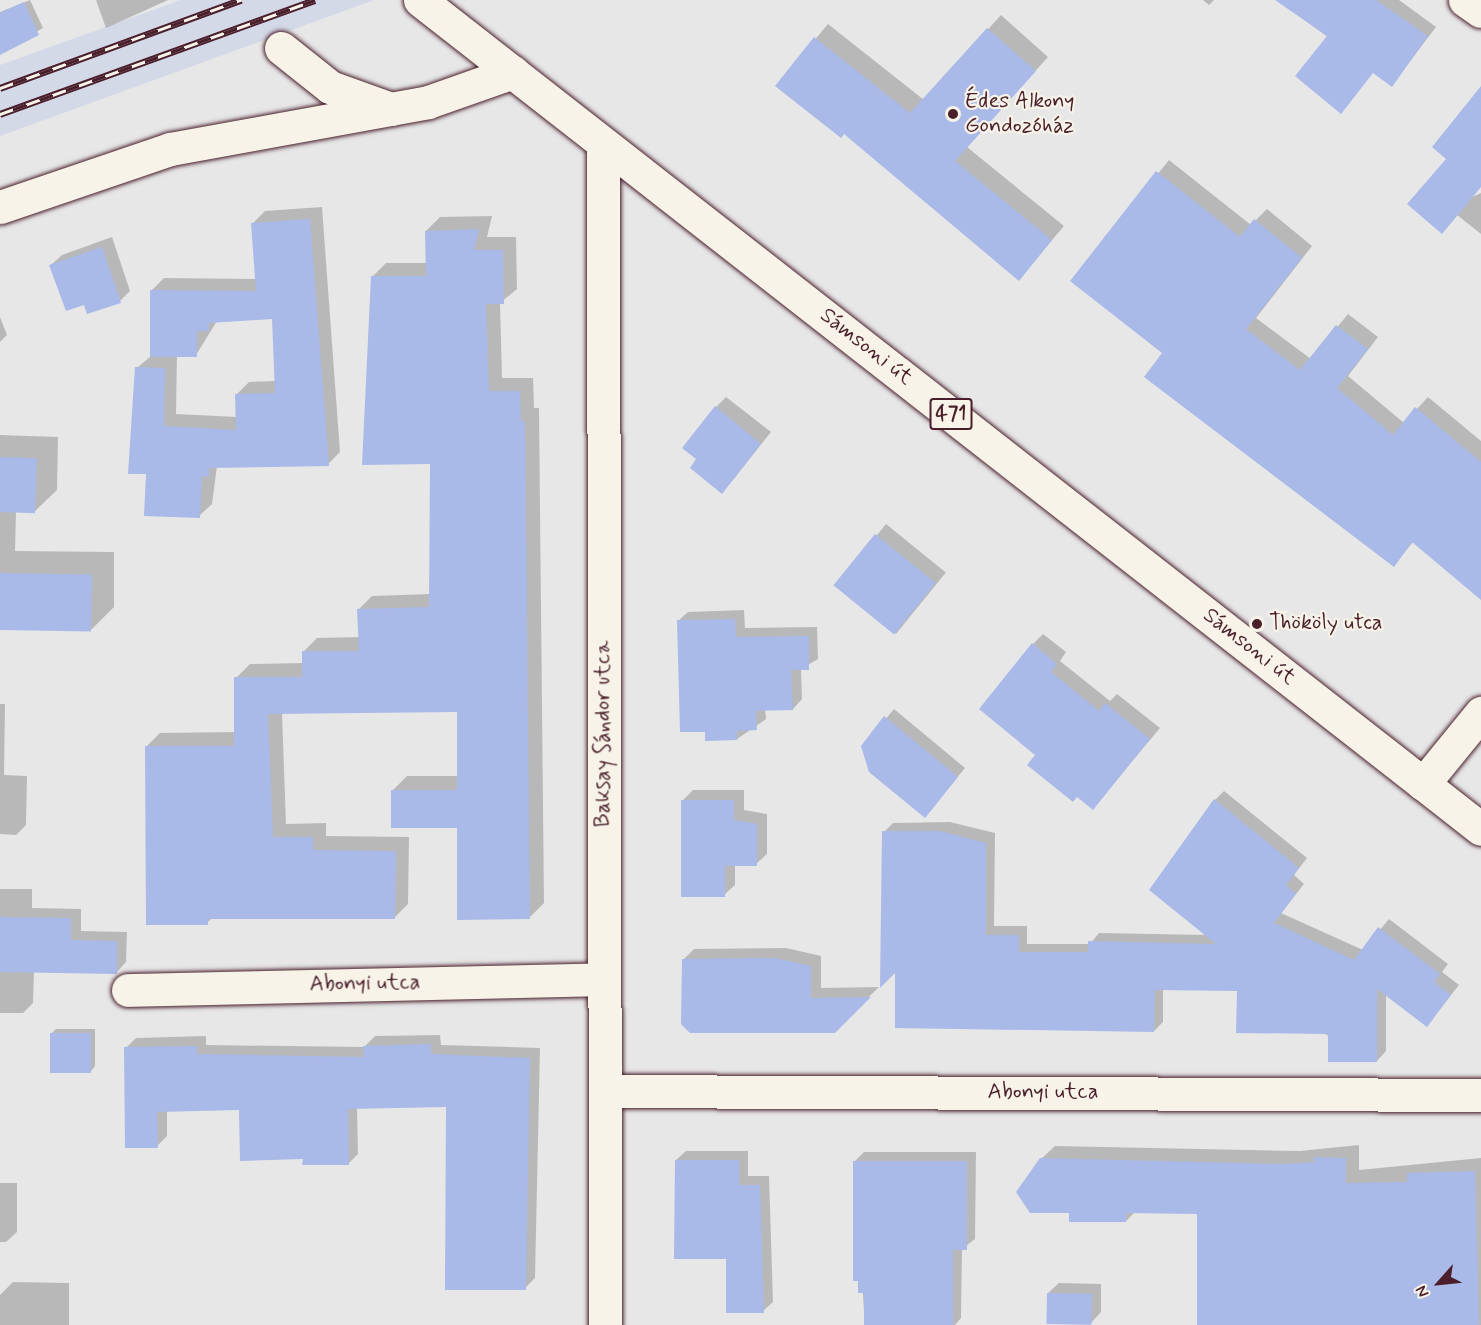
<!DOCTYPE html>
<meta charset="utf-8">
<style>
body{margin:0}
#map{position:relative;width:1481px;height:1325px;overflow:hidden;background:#e7e7e8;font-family:Mynerve,sans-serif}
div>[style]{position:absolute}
.built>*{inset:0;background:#d4d9e8}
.shadow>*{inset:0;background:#0003;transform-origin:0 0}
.building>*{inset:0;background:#a9b9e8;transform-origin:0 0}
.roads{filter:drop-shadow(0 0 2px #4a1f2b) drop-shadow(0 0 2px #4a1f2b)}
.minor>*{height:33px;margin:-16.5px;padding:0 16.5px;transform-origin:16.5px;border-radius:16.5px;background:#f7f3e8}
.major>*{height:33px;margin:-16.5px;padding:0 16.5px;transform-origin:16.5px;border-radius:16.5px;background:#f7f3e8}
.rail>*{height:7px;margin-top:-3.5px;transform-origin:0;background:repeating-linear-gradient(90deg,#f7f3e8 0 14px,#4a1f2b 0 28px);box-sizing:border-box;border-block:2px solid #4a1f2b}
.dots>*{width:16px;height:16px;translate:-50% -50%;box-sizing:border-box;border:3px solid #f7f3e8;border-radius:50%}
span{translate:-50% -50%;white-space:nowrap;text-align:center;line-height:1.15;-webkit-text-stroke:4.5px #f7f3e8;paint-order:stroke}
.shield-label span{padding:2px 4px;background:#f7f3e8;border:2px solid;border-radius:4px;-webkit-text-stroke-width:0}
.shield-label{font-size:21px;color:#4a1f2b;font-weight:700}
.poi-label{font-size:22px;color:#4a1f2b}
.left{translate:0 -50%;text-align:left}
.street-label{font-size:22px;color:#4a1f2b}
.north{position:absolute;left:1409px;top:1253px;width:60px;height:60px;-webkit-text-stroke:4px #f7f3e8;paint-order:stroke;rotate:243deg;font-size:16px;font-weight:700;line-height:24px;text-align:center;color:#4a1f2b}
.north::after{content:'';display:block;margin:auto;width:21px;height:27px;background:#4a1f2b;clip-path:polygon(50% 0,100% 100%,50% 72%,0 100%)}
</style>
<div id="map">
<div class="built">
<div style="clip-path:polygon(181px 0,374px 0,0 136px,0 65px)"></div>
</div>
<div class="shadow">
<div style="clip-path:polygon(30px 0,43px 28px,5px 50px,0 12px)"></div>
<div style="clip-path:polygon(96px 0,168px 0,106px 28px)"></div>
<div style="clip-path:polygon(1203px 0,1214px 0,1209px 5px)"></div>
<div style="clip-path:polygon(1278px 0,1399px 0,1436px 27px,1392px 85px)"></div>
<div style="clip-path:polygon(1001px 15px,1048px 57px,967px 147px,1064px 226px,1019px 279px,845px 132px,777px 85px,828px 24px,924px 100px)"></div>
<div style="clip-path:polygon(1481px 89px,1481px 186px,1472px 197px,1481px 193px,1481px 234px,1457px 215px,1448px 159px)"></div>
<div style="clip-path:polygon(1169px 160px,1251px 225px,1267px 209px,1312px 246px,1256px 318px,1311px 359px,1348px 314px,1378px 337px,1348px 376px,1404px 423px,1428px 397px,1481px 441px,1481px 591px,1413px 542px,1394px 565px,1164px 353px,1072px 281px)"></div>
<div style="clip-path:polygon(evenodd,322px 207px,340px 452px,328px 464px,217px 466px,212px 504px,199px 516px,148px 473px,137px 368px,151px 356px,151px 291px,164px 278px,257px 279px,253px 223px,265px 211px,322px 207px,274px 317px,276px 381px,249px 382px,236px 395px,237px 417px,176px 414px,177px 355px,196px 355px,217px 321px,274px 317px)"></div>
<div style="clip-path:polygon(492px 216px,487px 237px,516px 237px,517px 289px,500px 303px,502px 378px,533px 378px,534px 408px,539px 408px,544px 903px,530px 917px,458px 826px,393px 790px,407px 776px,459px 776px,458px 710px,282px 712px,286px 824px,326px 823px,326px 836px,409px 837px,408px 904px,394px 918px,213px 917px,207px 923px,146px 747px,160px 733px,236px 732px,236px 678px,250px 664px,303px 663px,303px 652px,317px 638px,360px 637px,358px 610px,372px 596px,430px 594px,432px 462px,372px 277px,386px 263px,428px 263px,426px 231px,440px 217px)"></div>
<div style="clip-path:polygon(112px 237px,130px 291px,120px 301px,85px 303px,51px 265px,62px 255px)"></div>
<div style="clip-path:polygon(0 317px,7px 335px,0 342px)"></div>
<div style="clip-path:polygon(726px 397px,771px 432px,732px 481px,699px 459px,716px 407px)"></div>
<div style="clip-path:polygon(0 435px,58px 437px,57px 490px,34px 512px,16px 511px,15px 551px,114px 552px,114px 607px,92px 629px,0 629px)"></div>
<div style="left:886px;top:524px;width:77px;height:79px;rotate:39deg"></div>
<div style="clip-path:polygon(744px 610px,745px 628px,817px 627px,818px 659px,801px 669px,802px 699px,793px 709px,765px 709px,766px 719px,737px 739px,706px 730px,678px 621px,688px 612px)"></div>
<div style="clip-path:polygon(1043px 634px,1066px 652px,1060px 661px,1110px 701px,1117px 694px,1160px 728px,1093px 808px,1038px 755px,1033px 644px)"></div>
<div style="clip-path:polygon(0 704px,5px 704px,4px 775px,27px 776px,26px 825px,16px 835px,0 834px)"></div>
<div style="clip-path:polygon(894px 709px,965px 768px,925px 816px,863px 746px)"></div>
<div style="clip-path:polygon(693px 790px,744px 790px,744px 810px,767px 814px,767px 854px,756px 864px,735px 864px,735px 885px,724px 895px,682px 801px)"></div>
<div style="clip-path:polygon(1224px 791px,1307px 858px,1294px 875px,1304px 884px,1281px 913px,1363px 950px,1389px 919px,1448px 964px,1442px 972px,1459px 985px,1427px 1025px,1386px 994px,1386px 1051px,1377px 1061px,1238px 989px,1163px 989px,1163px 1022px,1154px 1031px,897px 969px,884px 832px,893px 823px,950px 822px,995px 833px,994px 926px,1027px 926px,1027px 944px,1090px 944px,1099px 933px,1207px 935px,1215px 800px)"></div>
<div style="clip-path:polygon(0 889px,32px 889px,32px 908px,81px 909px,81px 931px,127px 932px,126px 962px,116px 973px,34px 971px,33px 1003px,23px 1013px,0 1013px)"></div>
<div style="clip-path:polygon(786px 948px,821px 956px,821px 988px,879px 987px,834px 1031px,684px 959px,694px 949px)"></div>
<div style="clip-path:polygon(56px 1029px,95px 1029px,95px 1066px,91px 1071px,51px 1034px)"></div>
<div style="clip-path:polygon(440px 1035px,441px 1045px,540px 1048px,535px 1278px,525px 1288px,448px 1105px,357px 1107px,358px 1154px,348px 1164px,304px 1157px,240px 1108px,167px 1110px,167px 1136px,157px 1146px,126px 1048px,136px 1038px,206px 1036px,206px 1045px,364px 1047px,375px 1036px)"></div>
<div style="clip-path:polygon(1359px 1145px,1359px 1170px,1481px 1158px,1481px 1325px,1199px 1325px,1199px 1212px,1135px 1212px,1126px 1221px,1070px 1212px,1041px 1159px,1055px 1146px,1300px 1151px)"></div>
<div style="clip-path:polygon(686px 1151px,748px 1151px,748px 1176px,769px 1176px,773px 1302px,763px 1311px,727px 1258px,676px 1160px)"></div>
<div style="clip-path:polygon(864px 1152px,976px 1152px,975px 1239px,962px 1249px,961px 1318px,955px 1325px,865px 1325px,854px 1162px)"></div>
<div style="clip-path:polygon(0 1183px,17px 1183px,17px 1232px,6px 1242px,0 1242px)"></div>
<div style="clip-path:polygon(13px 1282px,69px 1283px,69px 1325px,0 1325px,0 1295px)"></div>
<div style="clip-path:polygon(1059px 1283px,1101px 1284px,1101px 1312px,1091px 1323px,1048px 1293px)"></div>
</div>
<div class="building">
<div style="clip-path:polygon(1275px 0,1376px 0,1428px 36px,1392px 87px,1373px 73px,1341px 114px,1295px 76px,1327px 36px)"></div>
<div style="clip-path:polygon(24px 2px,39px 35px,0 55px,0 13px)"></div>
<div style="clip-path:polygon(987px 28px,1036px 71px,955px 161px,1052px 240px,1019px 281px,844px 134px,841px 138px,775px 86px,814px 37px,910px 113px)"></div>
<div style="clip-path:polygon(1481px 86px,1481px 187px,1442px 234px,1407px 204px,1446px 159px,1432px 147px)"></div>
<div style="clip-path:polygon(1156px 171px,1240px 237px,1254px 219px,1302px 258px,1246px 329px,1300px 370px,1336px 325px,1368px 349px,1337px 388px,1393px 435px,1415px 407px,1481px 462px,1481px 600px,1412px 542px,1394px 567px,1144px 377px,1162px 353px,1070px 281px)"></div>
<div style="clip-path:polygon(310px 219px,329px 466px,209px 468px,209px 477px,202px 476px,200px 518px,144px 516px,146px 474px,128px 474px,135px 367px,165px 368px,164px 426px,236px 430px,235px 394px,275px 393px,272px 319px,209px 323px,209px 331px,197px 331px,197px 357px,150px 357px,150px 290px,256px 291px,251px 223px)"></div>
<div style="clip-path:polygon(479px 229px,474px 250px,503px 250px,504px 304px,486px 304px,489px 391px,520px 391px,521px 421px,525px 422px,530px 919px,457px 920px,457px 828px,391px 828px,391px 790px,457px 790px,457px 712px,268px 714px,273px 837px,313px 837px,313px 850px,396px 851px,395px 919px,208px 919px,208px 925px,146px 925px,145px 746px,234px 746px,234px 677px,302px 677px,302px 651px,359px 651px,357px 609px,429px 607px,430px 464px,362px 465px,371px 276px,426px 276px,425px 231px)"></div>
<div style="clip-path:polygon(102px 247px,121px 303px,87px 314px,84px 305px,66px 311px,49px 265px)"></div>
<div style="clip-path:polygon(715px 406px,761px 444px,722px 494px,690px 468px,696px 459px,682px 448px)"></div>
<div style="left:0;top:457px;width:37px;height:55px;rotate:2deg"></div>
<div style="left:875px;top:534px;width:78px;height:66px;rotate:39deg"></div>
<div style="left:0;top:573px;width:92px;height:57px;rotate:1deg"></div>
<div style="clip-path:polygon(735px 619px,736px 637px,809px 636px,809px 670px,791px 670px,793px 710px,756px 711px,757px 730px,737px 731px,737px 740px,705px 741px,705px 732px,680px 732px,677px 620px)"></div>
<div style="clip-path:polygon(1032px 643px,1057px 664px,1051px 672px,1099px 711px,1105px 703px,1150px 739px,1093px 810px,1077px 797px,1073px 802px,1027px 765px,1035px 755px,979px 709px)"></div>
<div style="clip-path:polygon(884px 716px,958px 777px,925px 818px,869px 772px,861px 746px)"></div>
<div style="clip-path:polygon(1214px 799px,1299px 868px,1286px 885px,1296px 894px,1274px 923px,1354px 960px,1378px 927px,1440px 974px,1434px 982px,1451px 995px,1427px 1027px,1377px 989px,1377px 1062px,1328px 1062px,1328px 1034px,1236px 1033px,1237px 991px,1155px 990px,1154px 1032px,895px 1028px,895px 973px,880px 988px,882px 831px,940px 831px,986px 843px,986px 935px,1019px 935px,1019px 952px,1088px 952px,1088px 941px,1216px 944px,1149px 890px)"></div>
<div style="clip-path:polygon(681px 800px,734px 800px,734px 820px,757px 824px,757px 866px,725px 866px,725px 897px,681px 897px)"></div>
<div style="clip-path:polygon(0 917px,71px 918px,71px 940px,117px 941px,117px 974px,0 972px)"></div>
<div style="clip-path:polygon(775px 958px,811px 966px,811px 998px,871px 997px,835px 1033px,690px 1033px,681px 1024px,682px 959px)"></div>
<div style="left:91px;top:1033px;width:40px;height:41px;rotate:90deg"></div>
<div style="clip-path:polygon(431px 1044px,431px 1054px,530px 1058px,526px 1290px,445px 1290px,446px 1107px,348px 1109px,349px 1165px,302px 1165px,303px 1159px,240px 1161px,239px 1110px,157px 1112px,158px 1148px,125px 1148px,124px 1047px,197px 1046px,197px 1054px,364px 1057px,363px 1046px)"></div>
<div style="clip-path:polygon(1314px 1157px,1346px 1158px,1346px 1183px,1407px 1182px,1407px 1173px,1475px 1171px,1479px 1325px,1197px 1325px,1197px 1214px,1126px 1213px,1126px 1222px,1069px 1222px,1069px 1213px,1030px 1213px,1016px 1192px,1040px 1158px,1286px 1164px,1314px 1162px)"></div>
<div style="clip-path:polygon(675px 1160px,739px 1160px,739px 1185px,760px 1185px,764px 1313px,726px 1313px,726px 1259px,674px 1259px)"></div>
<div style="clip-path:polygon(853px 1161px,967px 1161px,967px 1250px,953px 1250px,953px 1325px,864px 1325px,864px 1293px,858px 1293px,858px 1281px,853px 1281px)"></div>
<div style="left:1047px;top:1293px;width:45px;height:31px;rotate:1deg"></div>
</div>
<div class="roads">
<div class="minor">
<div style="left:1465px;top:0;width:19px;rotate:35deg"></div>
<div style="left:281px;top:48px;width:63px;rotate:38.5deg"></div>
<div style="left:330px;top:87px;width:65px;rotate:19.8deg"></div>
<div style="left:603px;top:144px;width:1181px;rotate:89.9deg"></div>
<div style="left:0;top:207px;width:180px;rotate:-18.8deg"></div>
<div style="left:170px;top:149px;width:262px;rotate:-10.3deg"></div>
<div style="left:428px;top:102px;width:90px;rotate:-19.4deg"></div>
<div style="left:1423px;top:784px;width:92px;rotate:-50.8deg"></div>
<div style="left:128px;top:990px;width:474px;rotate:-1.3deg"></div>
<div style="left:605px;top:1091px;width:876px;rotate:0.26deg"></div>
</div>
<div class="major">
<div style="left:420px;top:0;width:1346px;rotate:38deg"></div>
</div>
</div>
<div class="rail">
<div style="left:0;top:88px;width:257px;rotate:-20.1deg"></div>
<div style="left:0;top:114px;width:335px;rotate:-19.9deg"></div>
</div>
<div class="dots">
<div style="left:953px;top:114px;background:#4a1f2b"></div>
<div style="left:1257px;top:624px;background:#4a1f2b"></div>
</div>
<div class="shield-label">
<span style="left:951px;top:414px">471</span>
</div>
<div class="poi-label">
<span class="left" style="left:965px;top:114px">Édes Alkony<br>Gondozóház</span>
<span class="left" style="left:1269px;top:624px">Thököly utca</span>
</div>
<div class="street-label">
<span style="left:866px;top:347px;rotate:38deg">Sámsoni út</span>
<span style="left:1249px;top:647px;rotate:38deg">Sámsoni út</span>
<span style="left:604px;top:734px;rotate:-90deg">Baksay Sándor utca</span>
<span style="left:365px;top:984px;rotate:-1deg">Abonyi utca</span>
<span style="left:1043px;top:1093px">Abonyi utca</span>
</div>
<div class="north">N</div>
</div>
